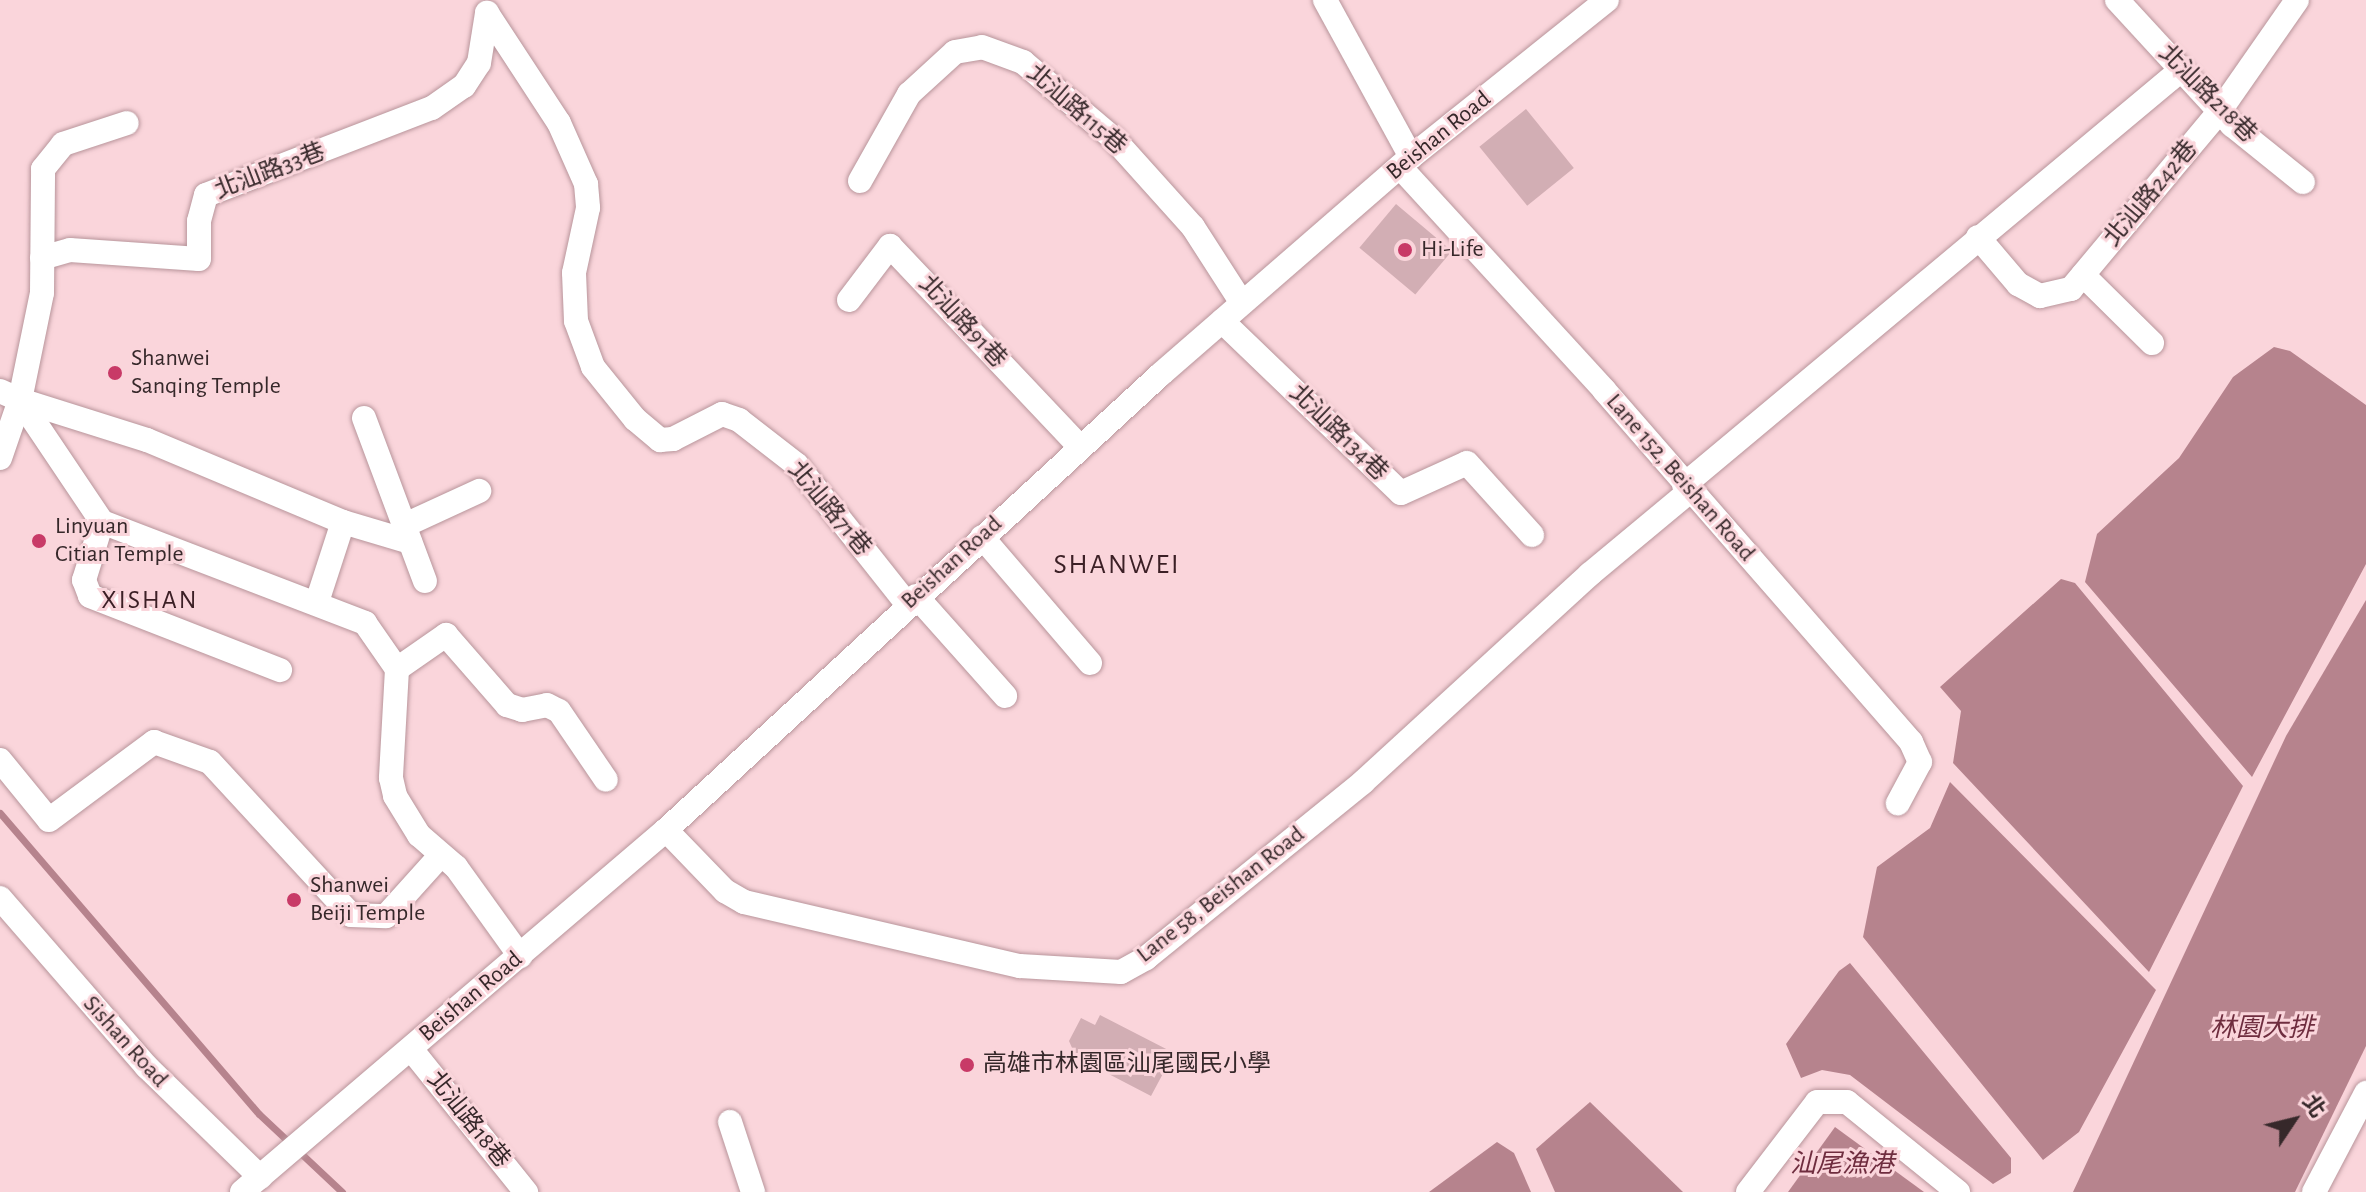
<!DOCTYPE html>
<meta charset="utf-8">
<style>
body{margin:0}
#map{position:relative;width:2366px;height:1192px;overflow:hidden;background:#fad5db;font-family:"Alegreya Sans","Noto Sans TC",sans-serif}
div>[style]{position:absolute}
.water>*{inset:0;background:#b6838d}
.stream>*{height:7px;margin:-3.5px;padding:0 3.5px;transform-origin:3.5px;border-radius:3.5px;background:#b6838d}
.building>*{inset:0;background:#d2aeb4;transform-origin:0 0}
.roads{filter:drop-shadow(0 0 2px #b8959b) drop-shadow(0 0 2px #b8959b)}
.minor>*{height:24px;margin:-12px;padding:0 12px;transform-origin:12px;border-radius:12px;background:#fff}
.dots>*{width:22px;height:22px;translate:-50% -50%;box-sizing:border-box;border:4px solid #fad5db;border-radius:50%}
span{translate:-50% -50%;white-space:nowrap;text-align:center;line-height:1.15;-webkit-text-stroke:6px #fad5db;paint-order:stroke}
.street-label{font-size:24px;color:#36282a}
.poi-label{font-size:24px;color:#36282a}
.left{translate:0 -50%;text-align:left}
.neighbourhood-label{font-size:26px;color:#3c2026;letter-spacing:2px}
.water-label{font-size:26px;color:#6f2d3f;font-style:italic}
.quarter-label{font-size:28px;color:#3c2026;letter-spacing:2px}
.north{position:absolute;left:2254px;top:1080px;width:80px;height:80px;-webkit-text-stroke:6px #fad5db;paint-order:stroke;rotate:55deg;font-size:22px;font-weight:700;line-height:32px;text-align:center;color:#36282a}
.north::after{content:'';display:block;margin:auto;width:28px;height:36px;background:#36282a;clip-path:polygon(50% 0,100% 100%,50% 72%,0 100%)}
</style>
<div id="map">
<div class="water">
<div style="clip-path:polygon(2274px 347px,2290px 351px,2366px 405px,2366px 564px,2252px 777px,2085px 582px,2097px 534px,2179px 458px,2233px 377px)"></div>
<div style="clip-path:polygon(2061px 579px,2075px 583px,2243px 786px,2149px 972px,1953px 763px,1961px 711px,1940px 687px)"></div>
<div style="clip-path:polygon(2366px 600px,2366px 1046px,2295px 1192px,2073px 1192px,2286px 736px)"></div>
<div style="clip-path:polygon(1950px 782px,2156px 990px,2079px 1132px,2043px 1160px,1863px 937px,1877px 867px,1930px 828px)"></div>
<div style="clip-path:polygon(1850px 963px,2011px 1158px,2011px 1173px,1993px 1184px,1850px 1075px,1822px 1070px,1801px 1078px,1786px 1044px,1839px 971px)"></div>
<div style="clip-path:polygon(1590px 1102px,1683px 1192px,1555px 1192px,1536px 1149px)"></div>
<div style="clip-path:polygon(1835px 1127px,1924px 1192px,1788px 1192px)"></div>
<div style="clip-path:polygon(1497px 1142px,1514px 1153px,1531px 1192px,1429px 1192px)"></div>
</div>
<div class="stream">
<div style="left:0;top:813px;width:397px;rotate:49.3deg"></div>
<div style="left:259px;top:1114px;width:114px;rotate:43.2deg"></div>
</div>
<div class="building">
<div style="left:1526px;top:109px;width:76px;height:60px;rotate:51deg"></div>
<div style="left:1396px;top:204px;width:73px;height:57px;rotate:40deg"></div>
<div style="clip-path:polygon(1100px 1015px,1174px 1053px,1151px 1096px,1076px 1057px,1069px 1041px,1081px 1018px,1095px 1025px)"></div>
</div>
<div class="roads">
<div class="minor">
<div style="left:1325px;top:0;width:179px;rotate:61.3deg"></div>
<div style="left:2117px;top:0;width:170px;rotate:47.4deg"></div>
<div style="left:2232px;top:125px;width:91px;rotate:38.8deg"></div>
<div style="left:487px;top:13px;width:131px;rotate:56.8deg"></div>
<div style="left:559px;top:123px;width:67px;rotate:66.1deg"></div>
<div style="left:586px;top:184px;width:24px;rotate:85deg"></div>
<div style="left:588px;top:208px;width:66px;rotate:102.2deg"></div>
<div style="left:574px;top:273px;width:48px;rotate:87.6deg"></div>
<div style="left:576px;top:321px;width:49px;rotate:69.7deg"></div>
<div style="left:593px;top:367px;width:67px;rotate:51.1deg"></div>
<div style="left:635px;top:419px;width:33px;rotate:40deg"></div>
<div style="left:660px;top:440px;width:13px;rotate:-4deg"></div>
<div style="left:673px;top:439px;width:55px;rotate:-27deg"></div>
<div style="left:722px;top:414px;width:18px;rotate:19deg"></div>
<div style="left:739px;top:420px;width:73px;rotate:37.8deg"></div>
<div style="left:797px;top:465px;width:177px;rotate:51.6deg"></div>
<div style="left:1400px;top:167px;width:302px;rotate:47.5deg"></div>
<div style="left:1604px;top:390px;width:467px;rotate:48.9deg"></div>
<div style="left:1911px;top:742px;width:22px;rotate:66deg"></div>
<div style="left:1920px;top:762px;width:47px;rotate:118.2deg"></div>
<div style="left:860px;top:181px;width:100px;rotate:-60.6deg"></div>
<div style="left:909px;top:94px;width:62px;rotate:-42.4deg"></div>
<div style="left:955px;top:52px;width:27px;rotate:-10deg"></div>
<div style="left:982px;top:47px;width:44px;rotate:20.1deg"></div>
<div style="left:1023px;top:62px;width:119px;rotate:40.2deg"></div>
<div style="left:1114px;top:139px;width:118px;rotate:48.1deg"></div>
<div style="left:1193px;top:227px;width:90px;rotate:57.2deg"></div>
<div style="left:1978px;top:237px;width:62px;rotate:49.6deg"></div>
<div style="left:2018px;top:284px;width:25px;rotate:29deg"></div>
<div style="left:2040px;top:296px;width:32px;rotate:-13deg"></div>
<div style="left:2071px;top:289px;width:231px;rotate:-50.1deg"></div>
<div style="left:2219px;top:112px;width:136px;rotate:-55.1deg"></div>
<div style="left:42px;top:258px;width:29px;rotate:-16deg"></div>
<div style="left:70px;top:250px;width:129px;rotate:4deg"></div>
<div style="left:199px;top:259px;width:38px;rotate:-90deg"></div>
<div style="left:199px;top:221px;width:27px;rotate:-75deg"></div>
<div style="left:206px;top:195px;width:242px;rotate:-21.1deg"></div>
<div style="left:432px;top:108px;width:39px;rotate:-35deg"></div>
<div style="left:464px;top:86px;width:27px;rotate:-57deg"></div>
<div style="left:479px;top:63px;width:51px;rotate:-80.9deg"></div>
<div style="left:2083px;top:275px;width:97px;rotate:44.6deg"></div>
<div style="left:849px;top:300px;width:68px;rotate:-52.8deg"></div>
<div style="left:890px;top:246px;width:277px;rotate:46.6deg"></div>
<div style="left:1222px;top:321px;width:248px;rotate:43.9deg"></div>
<div style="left:1401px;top:493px;width:72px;rotate:-24.4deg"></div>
<div style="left:1467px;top:463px;width:97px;rotate:47.9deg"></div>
<div style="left:0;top:391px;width:22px;rotate:24deg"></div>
<div style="left:20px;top:400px;width:147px;rotate:56.1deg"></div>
<div style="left:102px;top:522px;width:282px;rotate:21deg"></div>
<div style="left:365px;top:623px;width:56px;rotate:55.2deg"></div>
<div style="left:397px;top:669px;width:109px;rotate:93.2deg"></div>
<div style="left:391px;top:778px;width:18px;rotate:77deg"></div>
<div style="left:395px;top:796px;width:46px;rotate:58.4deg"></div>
<div style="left:419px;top:835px;width:49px;rotate:40.9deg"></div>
<div style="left:456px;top:867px;width:110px;rotate:54.3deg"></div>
<div style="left:20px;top:400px;width:133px;rotate:17.5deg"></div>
<div style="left:147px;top:440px;width:212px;rotate:22.7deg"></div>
<div style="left:343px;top:522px;width:70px;rotate:16.6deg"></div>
<div style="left:364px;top:418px;width:174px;rotate:69.5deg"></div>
<div style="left:0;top:458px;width:61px;rotate:-71deg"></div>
<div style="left:20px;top:400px;width:109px;rotate:-78.4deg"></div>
<div style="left:42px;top:293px;width:124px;rotate:-89.5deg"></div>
<div style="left:43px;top:169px;width:32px;rotate:-51deg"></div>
<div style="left:63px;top:144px;width:67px;rotate:-18.2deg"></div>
<div style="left:1684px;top:485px;width:647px;rotate:-39.86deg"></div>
<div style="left:102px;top:522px;width:61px;rotate:107.2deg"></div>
<div style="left:84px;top:580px;width:17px;rotate:69deg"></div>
<div style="left:90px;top:596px;width:204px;rotate:21.3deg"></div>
<div style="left:403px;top:526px;width:84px;rotate:-24.7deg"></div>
<div style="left:982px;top:537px;width:166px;rotate:49.4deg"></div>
<div style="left:916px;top:596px;width:134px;rotate:48.3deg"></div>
<div style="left:317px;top:602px;width:84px;rotate:-72deg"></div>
<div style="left:397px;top:669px;width:60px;rotate:-34.8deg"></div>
<div style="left:446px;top:635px;width:93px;rotate:48.9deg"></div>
<div style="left:507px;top:705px;width:16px;rotate:18deg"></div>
<div style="left:522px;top:710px;width:25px;rotate:-11deg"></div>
<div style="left:547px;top:705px;width:13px;rotate:27deg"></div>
<div style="left:559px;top:711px;width:83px;rotate:55.7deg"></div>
<div style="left:0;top:760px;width:77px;rotate:50.8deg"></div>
<div style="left:49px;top:820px;width:131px;rotate:-36.6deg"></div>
<div style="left:154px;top:742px;width:59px;rotate:19.7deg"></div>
<div style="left:210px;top:762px;width:208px;rotate:47.3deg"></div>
<div style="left:351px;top:915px;width:35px;rotate:2deg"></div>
<div style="left:386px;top:916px;width:82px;rotate:-48deg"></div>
<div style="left:666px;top:830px;width:85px;rotate:46deg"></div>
<div style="left:725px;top:891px;width:22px;rotate:30deg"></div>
<div style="left:744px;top:902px;width:283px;rotate:13.1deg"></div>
<div style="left:1020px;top:966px;width:101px;rotate:3.4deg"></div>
<div style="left:1121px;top:972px;width:29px;rotate:-29deg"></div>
<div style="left:1146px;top:958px;width:279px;rotate:-39deg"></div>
<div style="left:1363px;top:782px;width:308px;rotate:-42.5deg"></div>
<div style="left:1590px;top:574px;width:130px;rotate:-39.7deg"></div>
<div style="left:0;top:898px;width:224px;rotate:49deg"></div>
<div style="left:147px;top:1067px;width:158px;rotate:44.2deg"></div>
<div style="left:411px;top:1049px;width:184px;rotate:51.2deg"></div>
<div style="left:730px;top:1122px;width:74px;rotate:71.8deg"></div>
<div style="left:242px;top:1192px;width:558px;rotate:-40.49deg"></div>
<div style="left:666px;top:830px;width:673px;rotate:-42.65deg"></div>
<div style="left:1161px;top:374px;width:331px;rotate:-41deg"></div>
<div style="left:1411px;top:157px;width:251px;rotate:-38.7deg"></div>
<div style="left:1748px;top:1192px;width:113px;rotate:-52.5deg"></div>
<div style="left:1817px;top:1102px;width:30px"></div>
<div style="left:1847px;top:1102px;width:143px;rotate:39deg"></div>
<div style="left:2314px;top:1192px;width:112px;rotate:-62.3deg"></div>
</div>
</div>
<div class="dots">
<div style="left:1405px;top:250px;background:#c83a67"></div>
<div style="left:115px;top:373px;background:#c83a67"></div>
<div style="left:39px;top:541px;background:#c83a67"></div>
<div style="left:294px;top:900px;background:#c83a67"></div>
<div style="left:967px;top:1065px;background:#c83a67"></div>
</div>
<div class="street-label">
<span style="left:2207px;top:94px;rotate:45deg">北汕路218巷</span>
<span style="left:1076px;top:110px;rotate:41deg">北汕路115巷</span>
<span style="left:1439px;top:136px;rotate:-39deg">Beishan Road</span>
<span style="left:270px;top:172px;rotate:-21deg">北汕路33巷</span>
<span style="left:2151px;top:194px;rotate:-50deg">北汕路242巷</span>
<span style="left:962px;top:322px;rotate:47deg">北汕路91巷</span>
<span style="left:1338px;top:433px;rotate:44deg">北汕路134巷</span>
<span style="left:1680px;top:478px;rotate:49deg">Lane 152, Beishan Road</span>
<span style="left:829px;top:509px;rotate:50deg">北汕路71巷</span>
<span style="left:952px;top:563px;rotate:-42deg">Beishan Road</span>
<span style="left:1221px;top:895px;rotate:-38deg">Lane 58, Beishan Road</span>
<span style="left:471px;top:997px;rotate:-40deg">Beishan Road</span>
<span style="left:125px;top:1042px;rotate:48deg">Sishan Road</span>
<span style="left:468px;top:1120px;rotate:51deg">北汕路18巷</span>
</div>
<div class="poi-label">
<span class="left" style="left:1421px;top:250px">Hi-Life</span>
<span class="left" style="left:131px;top:373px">Shanwei<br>Sanqing Temple</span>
<span class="left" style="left:55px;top:541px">Linyuan<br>Citian Temple</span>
<span class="left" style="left:310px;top:900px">Shanwei<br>Beiji Temple</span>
<span class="left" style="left:983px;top:1065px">高雄市林園區汕尾國民小學</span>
</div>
<div class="neighbourhood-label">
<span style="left:150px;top:601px">XISHAN</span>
</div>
<div class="water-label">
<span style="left:2262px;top:1029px">林園大排</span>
<span style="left:1842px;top:1165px">汕尾漁港</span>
</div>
<div class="quarter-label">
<span style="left:1117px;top:565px">SHANWEI</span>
</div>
<div class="north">北</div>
</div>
